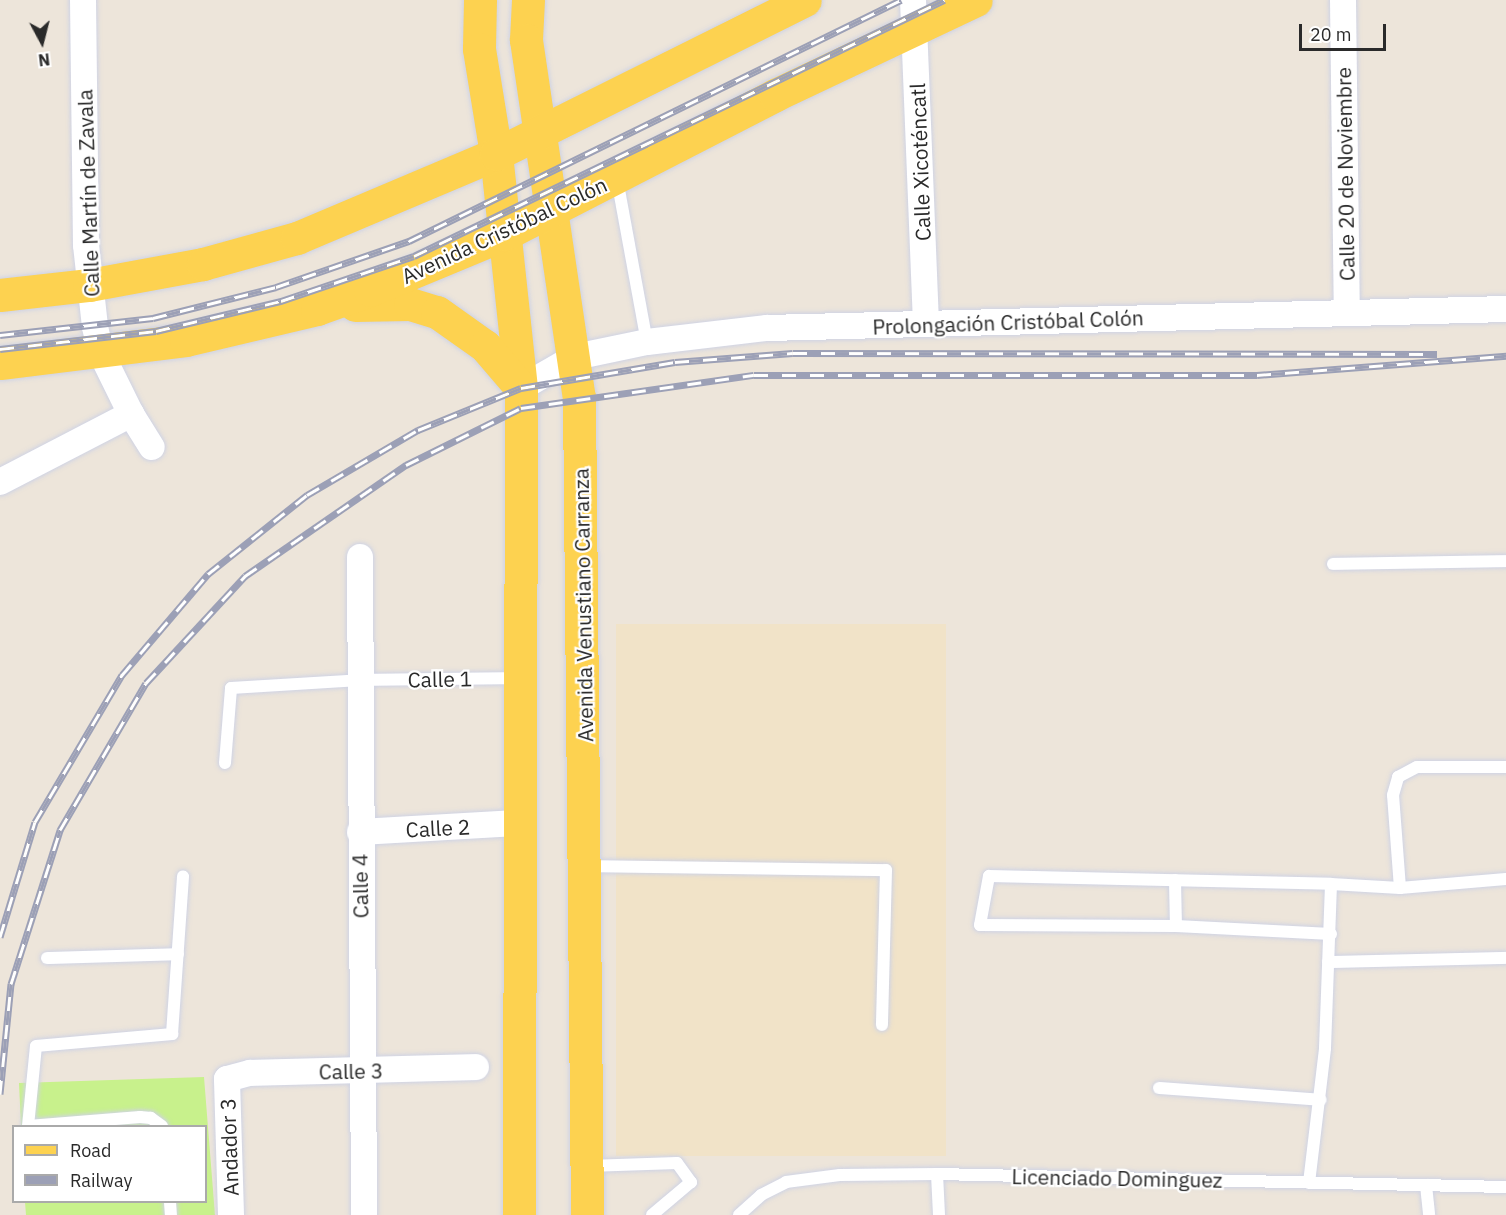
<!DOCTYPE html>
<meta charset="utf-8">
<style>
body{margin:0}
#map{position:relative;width:1506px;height:1215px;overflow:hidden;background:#ede5da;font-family:"IBM Plex Sans",sans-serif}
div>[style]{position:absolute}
.education>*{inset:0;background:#f1e3c8;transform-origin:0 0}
.pitch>*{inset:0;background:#c8f18c}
.roads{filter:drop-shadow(0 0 2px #cfd3e4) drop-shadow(0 0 2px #cfd3e4)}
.service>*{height:12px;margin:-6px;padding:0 6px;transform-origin:6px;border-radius:6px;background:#fff}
.minor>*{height:26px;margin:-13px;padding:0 13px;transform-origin:13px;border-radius:13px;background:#fff}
.primary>*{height:33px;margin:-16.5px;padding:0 16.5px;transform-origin:16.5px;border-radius:16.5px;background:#fdd250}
.rail>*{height:7px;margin-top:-3.5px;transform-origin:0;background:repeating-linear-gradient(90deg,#fff 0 14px,#9ca0b6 0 28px);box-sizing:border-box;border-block:2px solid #9ca0b6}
span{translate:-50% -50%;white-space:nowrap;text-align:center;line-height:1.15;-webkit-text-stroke:4.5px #fff;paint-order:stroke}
.street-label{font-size:21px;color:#2a2a2a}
.legend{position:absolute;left:12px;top:1125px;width:195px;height:78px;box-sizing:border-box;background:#fff;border:2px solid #aaa;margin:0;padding:8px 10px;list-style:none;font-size:18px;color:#2a2a2a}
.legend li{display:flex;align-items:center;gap:12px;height:30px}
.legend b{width:30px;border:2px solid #aaa}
.north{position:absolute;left:12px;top:12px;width:60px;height:60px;-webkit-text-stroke:4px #fff;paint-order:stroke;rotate:173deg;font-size:16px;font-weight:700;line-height:24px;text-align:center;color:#2a2a2a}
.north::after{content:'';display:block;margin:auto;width:21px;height:27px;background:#2a2a2a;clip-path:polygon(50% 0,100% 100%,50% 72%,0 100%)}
.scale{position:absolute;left:1299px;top:24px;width:87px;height:27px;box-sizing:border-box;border:3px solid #2a2a2a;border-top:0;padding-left:8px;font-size:18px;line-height:21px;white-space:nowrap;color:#2a2a2a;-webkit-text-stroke:4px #fff;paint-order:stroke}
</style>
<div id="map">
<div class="education">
<div style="left:946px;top:624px;width:532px;height:330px;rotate:90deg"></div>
</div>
<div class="pitch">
<div style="clip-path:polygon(204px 1077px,215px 1215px,26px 1215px,25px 1202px,206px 1202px,206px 1126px,21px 1126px,19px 1083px)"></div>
</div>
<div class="roads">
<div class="service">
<div style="left:617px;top:179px;width:166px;rotate:79.6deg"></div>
<div style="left:1333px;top:564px;width:173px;rotate:-1deg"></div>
<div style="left:225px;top:763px;width:75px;rotate:-85.4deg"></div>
<div style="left:231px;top:688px;width:129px;rotate:-3.5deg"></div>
<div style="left:360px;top:680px;width:159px;rotate:-0.7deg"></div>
<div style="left:586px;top:866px;width:300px;rotate:0.8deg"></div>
<div style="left:886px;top:870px;width:155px;rotate:91.5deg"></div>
<div style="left:1175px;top:880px;width:46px;rotate:88.8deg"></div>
<div style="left:1400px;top:888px;width:93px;rotate:-94.3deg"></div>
<div style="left:1393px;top:795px;width:19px;rotate:-74deg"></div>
<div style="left:1398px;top:777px;width:21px;rotate:-28deg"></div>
<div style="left:1417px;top:767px;width:89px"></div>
<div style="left:1331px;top:934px;width:155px;rotate:-177deg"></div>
<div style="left:1176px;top:926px;width:196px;rotate:-179.7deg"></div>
<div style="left:980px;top:925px;width:50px;rotate:-79.6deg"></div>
<div style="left:989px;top:876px;width:342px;rotate:1.3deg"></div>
<div style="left:47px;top:958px;width:131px;rotate:-1.7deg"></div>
<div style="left:1328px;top:962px;width:178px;rotate:-1.3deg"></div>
<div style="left:1159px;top:1088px;width:162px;rotate:4.2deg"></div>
<div style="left:162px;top:1126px;width:14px;rotate:-144deg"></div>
<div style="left:151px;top:1118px;width:11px;rotate:-175deg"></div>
<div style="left:140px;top:1117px;width:112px;rotate:175.4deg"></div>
<div style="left:28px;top:1126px;width:80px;rotate:-84.3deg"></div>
<div style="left:36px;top:1046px;width:137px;rotate:-5deg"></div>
<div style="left:172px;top:1034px;width:158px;rotate:-86deg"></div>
<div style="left:588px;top:1166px;width:89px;rotate:-1.9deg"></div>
<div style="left:677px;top:1163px;width:24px;rotate:54deg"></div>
<div style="left:691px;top:1182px;width:51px;rotate:139.8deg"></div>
<div style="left:937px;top:1174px;width:41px;rotate:87.2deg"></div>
<div style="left:1309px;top:1183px;width:136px;rotate:-83.2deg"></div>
<div style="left:1325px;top:1048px;width:164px;rotate:-87.9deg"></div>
<div style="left:1331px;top:884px;width:69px;rotate:3.3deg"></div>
<div style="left:1400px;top:888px;width:106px;rotate:-4.9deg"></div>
<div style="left:1426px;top:1185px;width:30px;rotate:84deg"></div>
<div style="left:170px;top:1202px;width:13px;rotate:86deg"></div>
<div style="left:739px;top:1215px;width:30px;rotate:-42deg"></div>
<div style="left:761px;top:1195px;width:28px;rotate:-27deg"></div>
<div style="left:786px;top:1182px;width:54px;rotate:-7.4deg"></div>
<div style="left:840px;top:1175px;width:97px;rotate:-0.6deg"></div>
<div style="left:937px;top:1174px;width:569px;rotate:1.31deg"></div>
</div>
<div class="minor">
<div style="left:83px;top:0;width:245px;rotate:89.3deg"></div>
<div style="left:86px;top:245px;width:82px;rotate:83.7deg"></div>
<div style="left:95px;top:327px;width:27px;rotate:77deg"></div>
<div style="left:101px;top:353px;width:68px;rotate:63.8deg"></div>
<div style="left:131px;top:414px;width:39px;rotate:58deg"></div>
<div style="left:913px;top:0;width:324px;rotate:87.7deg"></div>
<div style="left:1343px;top:0;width:312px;rotate:89.3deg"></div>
<div style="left:521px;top:388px;width:62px;rotate:-29.9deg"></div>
<div style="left:575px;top:357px;width:74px;rotate:-11.8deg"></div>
<div style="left:647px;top:342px;width:121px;rotate:-6.7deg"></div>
<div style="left:767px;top:328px;width:739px;rotate:-1.47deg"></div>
<div style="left:0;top:482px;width:148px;rotate:-27.4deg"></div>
<div style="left:360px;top:557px;width:658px;rotate:89.65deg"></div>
<div style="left:360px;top:832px;width:157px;rotate:-3.3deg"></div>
<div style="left:231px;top:1215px;width:136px;rotate:-91.7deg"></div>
<div style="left:227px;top:1079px;width:24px;rotate:-15deg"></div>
<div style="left:250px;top:1073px;width:226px;rotate:-1.5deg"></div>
</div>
<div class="primary">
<div style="left:480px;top:0;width:49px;rotate:91.2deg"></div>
<div style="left:479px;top:49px;width:106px;rotate:80.8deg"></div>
<div style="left:496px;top:154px;width:235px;rotate:83.9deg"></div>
<div style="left:521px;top:388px;width:827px;rotate:90.14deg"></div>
<div style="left:528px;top:0;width:40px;rotate:92.9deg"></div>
<div style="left:526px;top:40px;width:361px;rotate:81.6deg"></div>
<div style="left:579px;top:397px;width:818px;rotate:89.44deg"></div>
<div style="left:0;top:295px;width:90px;rotate:-6.4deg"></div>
<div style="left:89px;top:285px;width:116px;rotate:-10.4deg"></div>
<div style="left:203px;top:264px;width:98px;rotate:-15.5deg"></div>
<div style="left:297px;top:238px;width:216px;rotate:-22.9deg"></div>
<div style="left:496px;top:154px;width:345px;rotate:-26.5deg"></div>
<div style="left:355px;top:305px;width:55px;rotate:-1deg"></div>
<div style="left:410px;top:304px;width:28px;rotate:17deg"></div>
<div style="left:437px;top:312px;width:59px;rotate:35.3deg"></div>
<div style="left:485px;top:346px;width:55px;rotate:49.4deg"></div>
<div style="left:0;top:363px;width:187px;rotate:-7deg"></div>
<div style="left:186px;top:340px;width:135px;rotate:-13.3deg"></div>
<div style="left:317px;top:309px;width:56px;rotate:-19.7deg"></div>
<div style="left:370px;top:290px;width:146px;rotate:-22.5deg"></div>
<div style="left:505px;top:234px;width:304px;rotate:-27.2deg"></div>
<div style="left:775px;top:95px;width:222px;rotate:-25.3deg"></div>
</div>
</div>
<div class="rail">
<div style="left:0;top:335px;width:154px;rotate:-6.3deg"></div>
<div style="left:153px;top:318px;width:127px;rotate:-14.1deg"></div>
<div style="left:276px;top:287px;width:141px;rotate:-19.1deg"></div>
<div style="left:409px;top:241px;width:548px;rotate:-26.1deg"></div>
<div style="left:0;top:349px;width:157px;rotate:-6.6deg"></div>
<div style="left:156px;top:331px;width:129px;rotate:-13.5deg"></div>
<div style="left:281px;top:301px;width:140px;rotate:-18.7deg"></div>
<div style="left:414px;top:256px;width:589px;rotate:-25.78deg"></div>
<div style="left:0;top:937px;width:120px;rotate:-73.1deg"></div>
<div style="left:35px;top:822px;width:171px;rotate:-59.4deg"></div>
<div style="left:122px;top:675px;width:133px;rotate:-49.6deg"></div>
<div style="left:208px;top:574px;width:127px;rotate:-38.6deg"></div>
<div style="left:307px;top:495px;width:129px;rotate:-30.4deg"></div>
<div style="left:418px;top:430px;width:111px;rotate:-22.2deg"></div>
<div style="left:521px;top:388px;width:156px;rotate:-9.6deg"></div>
<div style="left:675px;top:362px;width:118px;rotate:-4.4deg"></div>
<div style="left:793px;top:353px;width:644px;rotate:0.09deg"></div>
<div style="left:0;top:1094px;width:111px;rotate:-84.3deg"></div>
<div style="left:11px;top:984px;width:162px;rotate:-72.3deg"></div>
<div style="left:60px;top:830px;width:170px;rotate:-59.7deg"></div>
<div style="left:146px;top:683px;width:146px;rotate:-47.2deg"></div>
<div style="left:245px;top:576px;width:196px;rotate:-34.6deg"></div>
<div style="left:406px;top:465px;width:128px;rotate:-26.4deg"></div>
<div style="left:521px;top:408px;width:235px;rotate:-8.1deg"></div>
<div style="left:754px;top:375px;width:503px"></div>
<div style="left:1257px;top:375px;width:250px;rotate:-4.4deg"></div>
</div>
<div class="street-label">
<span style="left:920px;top:162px;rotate:-92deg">Calle Xicoténcatl</span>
<span style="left:1345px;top:174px;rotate:-91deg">Calle 20 de Noviembre</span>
<span style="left:88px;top:193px;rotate:-92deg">Calle Martín de Zavala</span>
<span style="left:504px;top:230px;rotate:-25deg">Avenida Cristóbal Colón</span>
<span style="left:1008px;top:322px;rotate:-2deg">Prolongación Cristóbal Colón</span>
<span style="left:583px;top:605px;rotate:-91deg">Avenida Venustiano Carranza</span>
<span style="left:440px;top:679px;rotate:-1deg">Calle 1</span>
<span style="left:438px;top:828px;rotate:-3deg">Calle 2</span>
<span style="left:360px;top:886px;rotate:-91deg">Calle 4</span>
<span style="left:351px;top:1071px;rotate:-1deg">Calle 3</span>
<span style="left:229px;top:1147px;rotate:-92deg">Andador 3</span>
<span style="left:1117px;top:1178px;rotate:1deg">Licenciado Dominguez</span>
</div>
<ul class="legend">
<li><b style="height:8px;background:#fdd250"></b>Road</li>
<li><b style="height:8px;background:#9ca0b6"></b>Railway</li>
</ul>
<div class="north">N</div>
<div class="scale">20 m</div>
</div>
